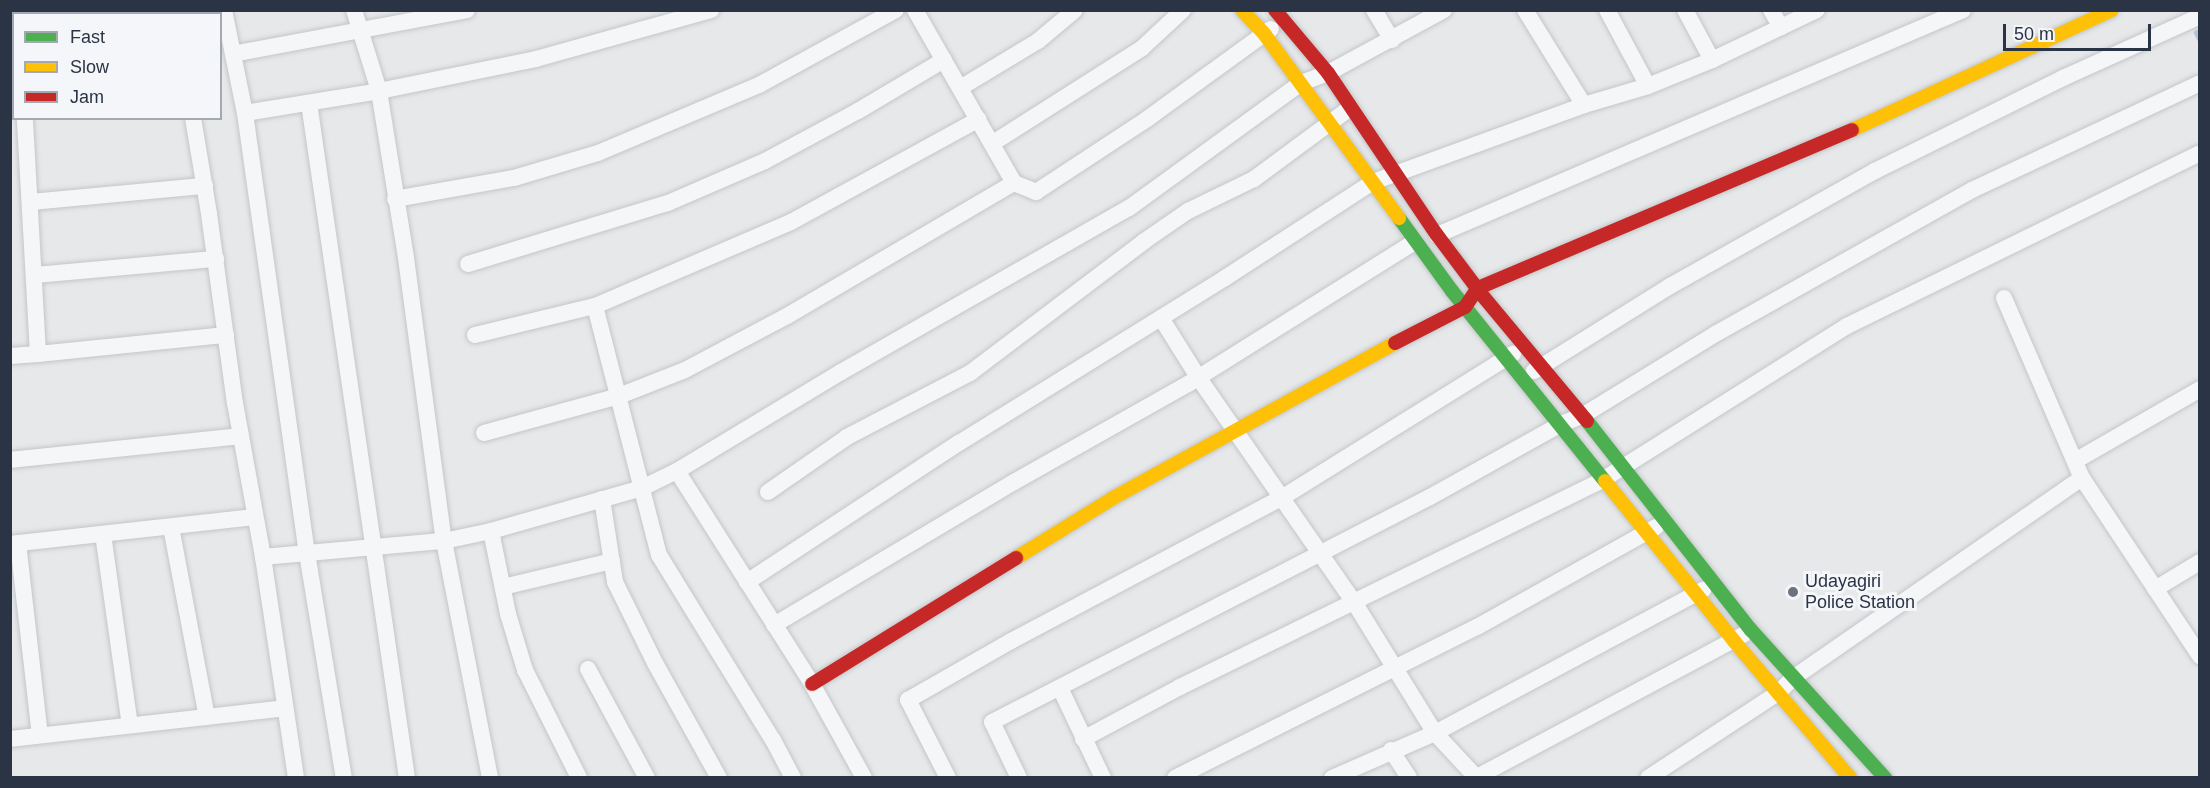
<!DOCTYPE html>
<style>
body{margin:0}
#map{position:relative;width:2210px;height:788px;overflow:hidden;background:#e6e8ea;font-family:Arial,sans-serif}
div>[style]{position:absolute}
.stream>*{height:6px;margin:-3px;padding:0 3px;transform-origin:3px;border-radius:3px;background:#b4c4d5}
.roads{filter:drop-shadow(0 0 2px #c4c6c8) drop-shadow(0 0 2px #c4c6c8)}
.street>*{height:16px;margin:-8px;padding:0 8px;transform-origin:8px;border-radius:8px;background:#f5f6f7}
.fast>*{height:14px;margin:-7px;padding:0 7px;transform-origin:7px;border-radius:7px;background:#4caf50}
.slow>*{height:14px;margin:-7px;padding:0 7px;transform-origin:7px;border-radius:7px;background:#ffc107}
.jam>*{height:14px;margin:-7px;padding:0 7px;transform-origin:7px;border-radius:7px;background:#c62828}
.dots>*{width:16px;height:16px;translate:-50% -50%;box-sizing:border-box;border:3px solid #f4f6f9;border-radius:50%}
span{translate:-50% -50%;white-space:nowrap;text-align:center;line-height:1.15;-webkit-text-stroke:6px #f4f6f9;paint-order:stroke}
.poi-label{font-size:18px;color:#2b3445}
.left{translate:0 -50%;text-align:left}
.frame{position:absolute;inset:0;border:12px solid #2b3445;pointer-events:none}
.legend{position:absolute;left:12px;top:12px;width:210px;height:108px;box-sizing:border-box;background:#f4f6f9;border:2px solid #a4a8b1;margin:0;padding:8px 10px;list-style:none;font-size:18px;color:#2b3445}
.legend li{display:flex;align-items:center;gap:12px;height:30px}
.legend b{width:30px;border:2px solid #a4a8b1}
.scale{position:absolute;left:2003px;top:24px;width:148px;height:27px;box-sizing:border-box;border:3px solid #2b3445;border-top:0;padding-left:8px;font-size:18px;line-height:21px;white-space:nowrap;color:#2b3445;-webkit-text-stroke:4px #f4f6f9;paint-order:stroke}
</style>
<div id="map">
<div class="stream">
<div style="left:2197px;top:33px;width:7px;rotate:63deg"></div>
</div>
<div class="roads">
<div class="street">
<div style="left:174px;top:10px;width:4px;rotate:76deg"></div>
<div style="left:224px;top:10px;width:105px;rotate:78.5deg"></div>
<div style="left:245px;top:113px;width:444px;rotate:82deg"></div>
<div style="left:307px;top:553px;width:228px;rotate:80.7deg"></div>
<div style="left:354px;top:10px;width:85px;rotate:72.8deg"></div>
<div style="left:379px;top:91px;width:169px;rotate:80.8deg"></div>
<div style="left:406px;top:258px;width:286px;rotate:82.4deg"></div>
<div style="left:444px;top:541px;width:241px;rotate:79deg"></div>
<div style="left:915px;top:10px;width:199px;rotate:60.2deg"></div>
<div style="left:1014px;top:183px;width:24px;rotate:22deg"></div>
<div style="left:1036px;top:192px;width:133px;rotate:-33.3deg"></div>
<div style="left:1147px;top:119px;width:153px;rotate:-36deg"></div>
<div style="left:1374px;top:10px;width:35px;rotate:59deg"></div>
<div style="left:1525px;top:10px;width:112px;rotate:58.2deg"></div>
<div style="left:1607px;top:10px;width:86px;rotate:61.7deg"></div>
<div style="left:1685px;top:10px;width:57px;rotate:61.6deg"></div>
<div style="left:1771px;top:10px;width:20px;rotate:60deg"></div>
<div style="left:122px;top:14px;width:6px;rotate:-45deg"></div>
<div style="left:233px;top:54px;width:238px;rotate:-10.6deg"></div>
<div style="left:960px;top:88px;width:91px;rotate:-31.1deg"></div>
<div style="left:1038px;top:41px;width:48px;rotate:-40deg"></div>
<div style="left:10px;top:93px;width:4px;rotate:-27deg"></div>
<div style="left:309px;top:103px;width:682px;rotate:81.74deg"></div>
<div style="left:245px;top:113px;width:136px;rotate:-9.3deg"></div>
<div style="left:379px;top:91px;width:160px;rotate:-11.5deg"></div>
<div style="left:536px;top:59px;width:182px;rotate:-15.6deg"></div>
<div style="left:193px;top:118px;width:97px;rotate:80.5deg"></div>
<div style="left:209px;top:214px;width:191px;rotate:82.2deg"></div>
<div style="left:235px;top:403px;width:157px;rotate:79.7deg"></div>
<div style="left:263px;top:557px;width:223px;rotate:81.5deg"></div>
<div style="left:993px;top:143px;width:177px;rotate:-32.5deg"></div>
<div style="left:1142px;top:48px;width:56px;rotate:-42.8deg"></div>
<div style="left:395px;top:199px;width:121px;rotate:-10deg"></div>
<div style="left:514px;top:178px;width:88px;rotate:-16.6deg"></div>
<div style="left:598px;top:153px;width:175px;rotate:-22.9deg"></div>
<div style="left:759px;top:85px;width:156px;rotate:-28.7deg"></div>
<div style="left:31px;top:202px;width:175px;rotate:-5.3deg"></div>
<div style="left:1437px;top:235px;width:572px;rotate:-23.16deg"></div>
<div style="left:468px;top:264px;width:209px;rotate:-17deg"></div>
<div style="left:668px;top:203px;width:106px;rotate:-23.4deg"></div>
<div style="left:765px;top:161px;width:106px;rotate:-28.3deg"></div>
<div style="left:858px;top:111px;width:100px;rotate:-30.7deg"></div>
<div style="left:35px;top:275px;width:182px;rotate:-5.1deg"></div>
<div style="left:2004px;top:298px;width:196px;rotate:66.6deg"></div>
<div style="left:2082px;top:478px;width:214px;rotate:56.5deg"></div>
<div style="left:595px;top:306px;width:257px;rotate:75.6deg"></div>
<div style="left:659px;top:555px;width:217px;rotate:58.4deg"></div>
<div style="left:773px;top:740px;width:43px;rotate:62.2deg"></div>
<div style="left:1161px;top:318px;width:70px;rotate:57.9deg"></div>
<div style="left:1198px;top:377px;width:274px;rotate:55.3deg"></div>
<div style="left:1354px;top:602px;width:154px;rotate:58.3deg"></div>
<div style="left:1435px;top:733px;width:62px;rotate:47deg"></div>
<div style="left:475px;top:335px;width:123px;rotate:-13.6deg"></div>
<div style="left:595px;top:306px;width:213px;rotate:-23.2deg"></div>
<div style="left:791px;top:222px;width:214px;rotate:-28.7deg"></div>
<div style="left:38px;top:354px;width:189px;rotate:-5.8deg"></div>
<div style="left:10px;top:356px;width:28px;rotate:-4deg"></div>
<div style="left:38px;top:354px;width:236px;rotate:-93.2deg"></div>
<div style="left:1534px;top:371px;width:160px;rotate:-32deg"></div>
<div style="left:1670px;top:286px;width:235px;rotate:-29.3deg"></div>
<div style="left:1875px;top:171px;width:210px;rotate:-26.3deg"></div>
<div style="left:2063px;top:78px;width:150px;rotate:-24.3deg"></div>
<div style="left:484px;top:433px;width:140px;rotate:-15.3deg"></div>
<div style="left:619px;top:396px;width:71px;rotate:-21.5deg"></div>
<div style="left:685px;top:370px;width:115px;rotate:-27.9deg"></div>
<div style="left:787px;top:316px;width:263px;rotate:-30.4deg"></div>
<div style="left:10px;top:460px;width:232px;rotate:-5.9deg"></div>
<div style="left:2075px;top:461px;width:144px;rotate:-29.9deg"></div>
<div style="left:677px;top:471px;width:252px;rotate:57.6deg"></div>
<div style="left:812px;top:684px;width:107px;rotate:61deg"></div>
<div style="left:768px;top:492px;width:96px;rotate:-34.8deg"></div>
<div style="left:847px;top:437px;width:139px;rotate:-27.5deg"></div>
<div style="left:970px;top:373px;width:217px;rotate:-37.1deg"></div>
<div style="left:1143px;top:242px;width:55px;rotate:-34.6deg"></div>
<div style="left:1188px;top:211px;width:73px;rotate:-25.9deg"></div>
<div style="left:1254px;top:179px;width:119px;rotate:-36.5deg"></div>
<div style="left:602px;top:499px;width:84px;rotate:81.1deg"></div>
<div style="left:615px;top:582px;width:90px;rotate:63.7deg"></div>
<div style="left:655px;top:663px;width:132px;rotate:60.9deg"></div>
<div style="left:171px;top:527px;width:193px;rotate:79.3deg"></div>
<div style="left:491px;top:531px;width:85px;rotate:78.4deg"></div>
<div style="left:508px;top:614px;width:59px;rotate:73.1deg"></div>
<div style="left:525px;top:670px;width:121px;rotate:63.4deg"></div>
<div style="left:103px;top:534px;width:193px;rotate:82deg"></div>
<div style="left:18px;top:543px;width:193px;rotate:83.5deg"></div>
<div style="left:10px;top:544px;width:246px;rotate:-6.3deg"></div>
<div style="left:263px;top:557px;width:182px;rotate:-5.1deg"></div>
<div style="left:444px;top:541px;width:48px;rotate:-12deg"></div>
<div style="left:491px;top:531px;width:157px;rotate:-15.9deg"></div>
<div style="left:642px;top:488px;width:39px;rotate:-26deg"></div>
<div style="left:677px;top:471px;width:192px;rotate:-31.1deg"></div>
<div style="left:841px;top:372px;width:331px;rotate:-29.7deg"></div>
<div style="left:1129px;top:208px;width:213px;rotate:-36deg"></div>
<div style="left:1301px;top:83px;width:29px;rotate:-20deg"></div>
<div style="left:1328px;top:73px;width:132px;rotate:-28.5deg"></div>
<div style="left:747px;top:582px;width:254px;rotate:-33.3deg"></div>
<div style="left:959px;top:443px;width:313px;rotate:-31.8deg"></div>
<div style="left:1225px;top:278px;width:176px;rotate:-33deg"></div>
<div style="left:1373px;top:182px;width:225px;rotate:-20deg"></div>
<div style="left:1584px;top:105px;width:67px;rotate:-16.5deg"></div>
<div style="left:1648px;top:86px;width:69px;rotate:-22.1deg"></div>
<div style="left:1712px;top:60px;width:116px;rotate:-25.5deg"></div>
<div style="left:503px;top:587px;width:112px;rotate:-13.4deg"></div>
<div style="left:2155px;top:589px;width:52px;rotate:-31deg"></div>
<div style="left:774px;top:625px;width:279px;rotate:-30.8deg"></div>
<div style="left:1014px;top:482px;width:200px;rotate:-29.4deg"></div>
<div style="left:1188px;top:384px;width:267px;rotate:-32.1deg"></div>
<div style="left:588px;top:669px;width:124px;rotate:61.6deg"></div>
<div style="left:1060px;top:688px;width:100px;rotate:64.5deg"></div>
<div style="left:10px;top:739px;width:277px;rotate:-6.4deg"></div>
<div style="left:1083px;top:739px;width:110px;rotate:-28.2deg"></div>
<div style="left:1180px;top:687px;width:472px;rotate:-26.1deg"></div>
<div style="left:1604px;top:479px;width:287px;rotate:-32.2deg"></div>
<div style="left:1847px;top:326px;width:393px;rotate:-26.1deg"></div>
<div style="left:1391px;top:750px;width:33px;rotate:57deg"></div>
<div style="left:1477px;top:777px;width:302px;rotate:-28.1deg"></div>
<div style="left:948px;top:778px;width:88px;rotate:-117.1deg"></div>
<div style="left:908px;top:700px;width:119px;rotate:-29.8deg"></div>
<div style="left:1011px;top:641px;width:308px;rotate:-27.9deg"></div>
<div style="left:1283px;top:497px;width:271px;rotate:-31.9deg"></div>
<div style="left:1019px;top:778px;width:62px;rotate:-115.7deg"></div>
<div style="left:992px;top:722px;width:492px;rotate:-27.2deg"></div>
<div style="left:1430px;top:497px;width:150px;rotate:-29.1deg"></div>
<div style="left:1561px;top:424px;width:22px;rotate:-21deg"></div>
<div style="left:1582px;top:416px;width:158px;rotate:-31.6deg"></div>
<div style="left:1717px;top:333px;width:292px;rotate:-29.3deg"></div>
<div style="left:1972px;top:190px;width:252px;rotate:-25.1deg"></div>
<div style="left:1175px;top:778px;width:338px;rotate:-26.6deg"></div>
<div style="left:1477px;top:627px;width:205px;rotate:-29.2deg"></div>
<div style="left:1332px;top:778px;width:112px;rotate:-23.6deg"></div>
<div style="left:1435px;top:733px;width:304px;rotate:-28.1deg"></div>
<div style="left:1648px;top:778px;width:155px;rotate:-33.2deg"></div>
<div style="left:1778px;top:693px;width:21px;rotate:-45deg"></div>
<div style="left:1793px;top:678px;width:351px;rotate:-34.7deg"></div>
</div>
<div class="fast">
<div style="left:1399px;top:218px;width:90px;rotate:54deg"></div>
<div style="left:1452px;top:291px;width:244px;rotate:51.2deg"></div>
<div style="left:1587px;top:421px;width:266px;rotate:51.9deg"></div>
<div style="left:1751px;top:630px;width:200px;rotate:47.8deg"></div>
</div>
<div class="slow">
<div style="left:1242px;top:10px;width:34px;rotate:47deg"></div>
<div style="left:1265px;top:35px;width:227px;rotate:53.8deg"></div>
<div style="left:1852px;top:130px;width:286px;rotate:-24.8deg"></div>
<div style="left:1605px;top:481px;width:206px;rotate:51.1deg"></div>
<div style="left:1734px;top:641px;width:180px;rotate:49.7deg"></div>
<div style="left:1016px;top:558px;width:114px;rotate:-31.7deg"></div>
<div style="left:1113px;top:498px;width:322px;rotate:-28.8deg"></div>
</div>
<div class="jam">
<div style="left:1275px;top:10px;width:82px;rotate:49.9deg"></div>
<div style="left:1328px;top:73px;width:195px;rotate:56.1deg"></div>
<div style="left:1437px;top:235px;width:75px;rotate:53.1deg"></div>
<div style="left:1482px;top:295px;width:164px;rotate:50.2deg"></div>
<div style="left:1395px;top:343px;width:79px;rotate:-27.2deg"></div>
<div style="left:1465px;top:307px;width:23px;rotate:-56deg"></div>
<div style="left:1478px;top:288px;width:406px;rotate:-22.9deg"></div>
<div style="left:812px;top:684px;width:240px;rotate:-31.7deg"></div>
</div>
</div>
<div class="dots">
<div style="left:1793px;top:592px;background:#6c737f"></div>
</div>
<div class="poi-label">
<span class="left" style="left:1805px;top:592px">Udayagiri<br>Police Station</span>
</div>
<div class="frame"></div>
<ul class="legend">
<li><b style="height:8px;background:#4caf50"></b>Fast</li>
<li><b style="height:8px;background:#ffc107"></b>Slow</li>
<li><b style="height:8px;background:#c62828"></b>Jam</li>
</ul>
<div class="scale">50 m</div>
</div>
